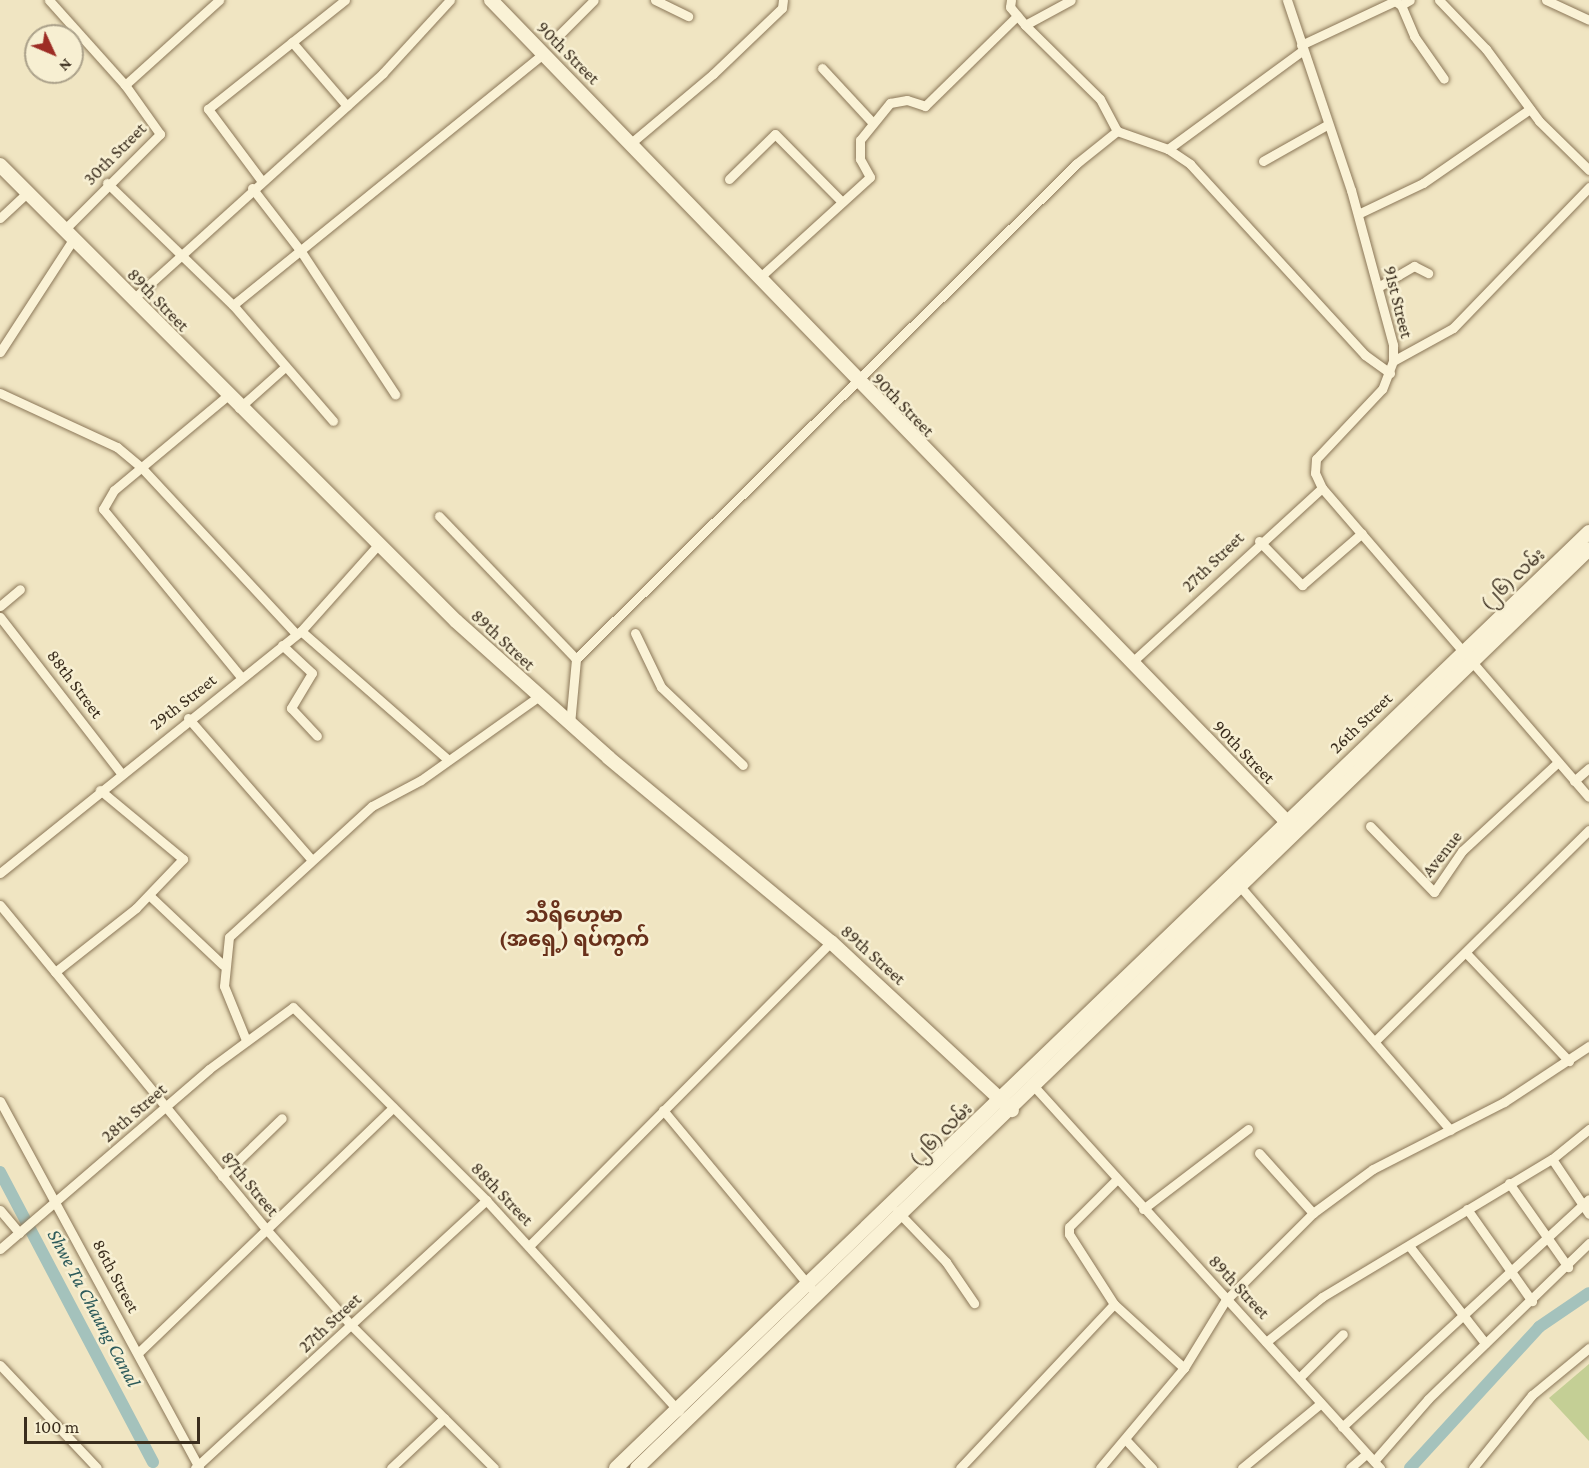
<!DOCTYPE html>
<meta charset="utf-8">
<style>
body{margin:0}
#map{position:relative;width:1589px;height:1468px;overflow:hidden;background:#f0e5c2;font-family:"Crimson Pro","Noto Sans Myanmar",serif}
div>[style]{position:absolute}
.green>*{inset:0;background:#c4cf95}
.canal>*{height:12px;margin:-6px;padding:0 6px;transform-origin:6px;border-radius:6px;background:#a4c2bc}
.roads{filter:drop-shadow(0 0 2px #8b7758) drop-shadow(0 0 2px #8b7758)}
.street>*{height:9px;margin:-4.5px;padding:0 4.5px;transform-origin:4.5px;border-radius:4.5px;background:#faf2d6}
.secondary>*{height:14px;margin:-7px;padding:0 7px;transform-origin:7px;border-radius:7px;background:#faf2d6}
span{translate:-50% -50%;white-space:nowrap;text-align:center;line-height:1.15;-webkit-text-stroke:5px #f7efd2;paint-order:stroke}
.street-label{font-size:18px;color:#3a2d1d}
.water-label{font-size:20px;color:#2c5a5a;font-style:italic}
.quarter-label{font-size:21px;color:#68301a;font-weight:700}
.north{position:absolute;left:24px;top:24px;width:60px;height:60px;box-sizing:border-box;background:#f7efd2;border:2px solid #aba18a;border-radius:50%;rotate:134deg;font-size:16px;font-weight:700;line-height:24px;text-align:center;color:#3a2d1d}
.north::after{content:'';display:block;margin:auto;width:21px;height:27px;background:#9d2d25;clip-path:polygon(50% 0,100% 100%,50% 72%,0 100%)}
.scale{position:absolute;left:24px;top:1417px;width:176px;height:27px;box-sizing:border-box;border:3px solid #3a2d1d;border-top:0;padding-left:8px;font-size:18px;line-height:21px;white-space:nowrap;color:#3a2d1d;-webkit-text-stroke:4px #f7efd2;paint-order:stroke}
</style>
<div id="map">
<div class="green">
<div style="clip-path:polygon(1589px 1364px,1589px 1441px,1549px 1398px)"></div>
</div>
<div class="canal">
<div style="left:0;top:1172px;width:328px;rotate:62.2deg"></div>
<div style="left:1410px;top:1468px;width:191px;rotate:-47.5deg"></div>
<div style="left:1539px;top:1327px;width:60px;rotate:-34.2deg"></div>
</div>
<div class="roads">
<div class="street">
<div style="left:49px;top:0;width:114px;rotate:48.2deg"></div>
<div style="left:655px;top:0;width:37px;rotate:26deg"></div>
<div style="left:1011px;top:0;width:7px;rotate:98deg"></div>
<div style="left:1010px;top:7px;width:23px;rotate:50deg"></div>
<div style="left:1025px;top:25px;width:105px;rotate:44.6deg"></div>
<div style="left:1100px;top:99px;width:36px;rotate:62deg"></div>
<div style="left:1117px;top:131px;width:54px;rotate:19.4deg"></div>
<div style="left:1168px;top:149px;width:27px;rotate:34deg"></div>
<div style="left:1190px;top:164px;width:259px;rotate:47.5deg"></div>
<div style="left:1365px;top:355px;width:31px;rotate:36deg"></div>
<div style="left:1287px;top:0;width:200px;rotate:71.4deg"></div>
<div style="left:1351px;top:190px;width:161px;rotate:74.8deg"></div>
<div style="left:1393px;top:345px;width:16px;rotate:90deg"></div>
<div style="left:1393px;top:361px;width:30px;rotate:111deg"></div>
<div style="left:1382px;top:389px;width:96px;rotate:133.3deg"></div>
<div style="left:1316px;top:459px;width:14px;rotate:94deg"></div>
<div style="left:1315px;top:473px;width:17px;rotate:65deg"></div>
<div style="left:1322px;top:488px;width:408px;rotate:49.2deg"></div>
<div style="left:1439px;top:0;width:68px;rotate:46.2deg"></div>
<div style="left:1486px;top:49px;width:89px;rotate:53.6deg"></div>
<div style="left:1539px;top:121px;width:70px;rotate:44.4deg"></div>
<div style="left:1546px;top:0;width:47px;rotate:24.9deg"></div>
<div style="left:1401px;top:5px;width:34px;rotate:67deg"></div>
<div style="left:1414px;top:36px;width:52px;rotate:55.1deg"></div>
<div style="left:1025px;top:25px;width:52px;rotate:-28.5deg"></div>
<div style="left:559px;top:35px;width:49px;rotate:-45deg"></div>
<div style="left:292px;top:42px;width:84px;rotate:49.3deg"></div>
<div style="left:1301px;top:45px;width:104px;rotate:-25.1deg"></div>
<div style="left:1395px;top:1px;width:7px;rotate:34deg"></div>
<div style="left:1401px;top:5px;width:10px;rotate:-29deg"></div>
<div style="left:822px;top:68px;width:75px;rotate:47.2deg"></div>
<div style="left:631px;top:143px;width:107px;rotate:-40.1deg"></div>
<div style="left:713px;top:74px;width:95px;rotate:-43.7deg"></div>
<div style="left:782px;top:8px;width:8px;rotate:-83deg"></div>
<div style="left:1168px;top:149px;width:166px;rotate:-36.2deg"></div>
<div style="left:1263px;top:161px;width:73px;rotate:-29.4deg"></div>
<div style="left:729px;top:179px;width:64px;rotate:-44.4deg"></div>
<div style="left:775px;top:134px;width:94px;rotate:45.4deg"></div>
<div style="left:261px;top:180px;width:89px;rotate:-126.7deg"></div>
<div style="left:208px;top:109px;width:175px;rotate:-38.5deg"></div>
<div style="left:107px;top:183px;width:175px;rotate:44.1deg"></div>
<div style="left:233px;top:305px;width:400px;rotate:-39deg"></div>
<div style="left:252px;top:188px;width:78px;rotate:52.3deg"></div>
<div style="left:300px;top:250px;width:173px;rotate:56.6deg"></div>
<div style="left:1358px;top:214px;width:72px;rotate:-25.5deg"></div>
<div style="left:1423px;top:183px;width:130px;rotate:-34.7deg"></div>
<div style="left:0;top:218px;width:38px;rotate:-43deg"></div>
<div style="left:64px;top:230px;width:136px;rotate:-45deg"></div>
<div style="left:160px;top:134px;width:60px;rotate:-125.5deg"></div>
<div style="left:125px;top:85px;width:127px;rotate:-42.1deg"></div>
<div style="left:759px;top:278px;width:150px;rotate:-42.3deg"></div>
<div style="left:870px;top:177px;width:21px;rotate:-119deg"></div>
<div style="left:860px;top:159px;width:19px;rotate:-90deg"></div>
<div style="left:860px;top:140px;width:48px;rotate:-51deg"></div>
<div style="left:890px;top:103px;width:17px;rotate:-10deg"></div>
<div style="left:907px;top:100px;width:19px;rotate:18deg"></div>
<div style="left:925px;top:106px;width:129px;rotate:-44.4deg"></div>
<div style="left:1378px;top:287px;width:42px;rotate:-30.3deg"></div>
<div style="left:1414px;top:266px;width:16px;rotate:27deg"></div>
<div style="left:132px;top:300px;width:338px;rotate:-42.1deg"></div>
<div style="left:383px;top:73px;width:99px;rotate:-47.5deg"></div>
<div style="left:233px;top:305px;width:153px;rotate:49.2deg"></div>
<div style="left:0;top:352px;width:136px;rotate:-57deg"></div>
<div style="left:1393px;top:361px;width:68px;rotate:-28.8deg"></div>
<div style="left:1453px;top:328px;width:196px;rotate:-46deg"></div>
<div style="left:0;top:393px;width:129px;rotate:24.8deg"></div>
<div style="left:117px;top:447px;width:31px;rotate:40deg"></div>
<div style="left:141px;top:467px;width:228px;rotate:47.1deg"></div>
<div style="left:227px;top:396px;width:147px;rotate:140.2deg"></div>
<div style="left:114px;top:490px;width:22px;rotate:120deg"></div>
<div style="left:103px;top:509px;width:217px;rotate:50.6deg"></div>
<div style="left:239px;top:408px;width:62px;rotate:-41.7deg"></div>
<div style="left:439px;top:516px;width:198px;rotate:46.2deg"></div>
<div style="left:1259px;top:541px;width:62px;rotate:45.7deg"></div>
<div style="left:1302px;top:585px;width:79px;rotate:-40.9deg"></div>
<div style="left:0;top:606px;width:26px;rotate:-40deg"></div>
<div style="left:0;top:617px;width:197px;rotate:52.2deg"></div>
<div style="left:301px;top:631px;width:193px;rotate:41.2deg"></div>
<div style="left:635px;top:633px;width:60px;rotate:64.3deg"></div>
<div style="left:661px;top:687px;width:113px;rotate:43.6deg"></div>
<div style="left:282px;top:645px;width:41px;rotate:43deg"></div>
<div style="left:312px;top:673px;width:41px;rotate:121deg"></div>
<div style="left:291px;top:708px;width:38px;rotate:47deg"></div>
<div style="left:1131px;top:663px;width:259px;rotate:-42.5deg"></div>
<div style="left:188px;top:718px;width:187px;rotate:48.9deg"></div>
<div style="left:570px;top:724px;width:65px;rotate:-84.7deg"></div>
<div style="left:576px;top:659px;width:704px;rotate:-44.71deg"></div>
<div style="left:1076px;top:164px;width:53px;rotate:-38.8deg"></div>
<div style="left:1574px;top:781px;width:20px;rotate:-41deg"></div>
<div style="left:1370px;top:826px;width:92px;rotate:45.9deg"></div>
<div style="left:1434px;top:892px;width:50px;rotate:-55.7deg"></div>
<div style="left:1462px;top:851px;width:131px;rotate:-42.8deg"></div>
<div style="left:0;top:873px;width:386px;rotate:-38.8deg"></div>
<div style="left:301px;top:631px;width:114px;rotate:-48.2deg"></div>
<div style="left:1238px;top:884px;width:325px;rotate:49.2deg"></div>
<div style="left:150px;top:896px;width:100px;rotate:43.4deg"></div>
<div style="left:0;top:905px;width:419px;rotate:50.6deg"></div>
<div style="left:266px;top:1229px;width:128px;rotate:48.5deg"></div>
<div style="left:351px;top:1325px;width:202px;rotate:45deg"></div>
<div style="left:1467px;top:954px;width:148px;rotate:46.4deg"></div>
<div style="left:55px;top:972px;width:103px;rotate:-38.3deg"></div>
<div style="left:136px;top:908px;width:68px;rotate:-46.2deg"></div>
<div style="left:183px;top:859px;width:108px;rotate:-140.3deg"></div>
<div style="left:246px;top:1040px;width:58px;rotate:-112.2deg"></div>
<div style="left:224px;top:986px;width:49px;rotate:-84.2deg"></div>
<div style="left:229px;top:937px;width:194px;rotate:-42.5deg"></div>
<div style="left:372px;top:806px;width:55px;rotate:-28deg"></div>
<div style="left:421px;top:780px;width:143px;rotate:-35.4deg"></div>
<div style="left:1376px;top:1040px;width:299px;rotate:-44.6deg"></div>
<div style="left:1031px;top:1083px;width:520px;rotate:47.81deg"></div>
<div style="left:0;top:1101px;width:417px;rotate:61.5deg"></div>
<div style="left:663px;top:1110px;width:231px;rotate:50.3deg"></div>
<div style="left:1259px;top:1153px;width:81px;rotate:48deg"></div>
<div style="left:1552px;top:1159px;width:66px;rotate:56.1deg"></div>
<div style="left:222px;top:1176px;width:83px;rotate:-44deg"></div>
<div style="left:1116px;top:1180px;width:66px;rotate:135deg"></div>
<div style="left:1069px;top:1227px;width:7px;rotate:90deg"></div>
<div style="left:1069px;top:1234px;width:83px;rotate:57.3deg"></div>
<div style="left:1114px;top:1304px;width:95px;rotate:42.4deg"></div>
<div style="left:1509px;top:1183px;width:103px;rotate:54.9deg"></div>
<div style="left:1143px;top:1209px;width:132px;rotate:-37.3deg"></div>
<div style="left:1467px;top:1209px;width:113px;rotate:54.8deg"></div>
<div style="left:0;top:1210px;width:30px;rotate:50deg"></div>
<div style="left:897px;top:1211px;width:71px;rotate:46.1deg"></div>
<div style="left:946px;top:1262px;width:50px;rotate:55.7deg"></div>
<div style="left:529px;top:1246px;width:429px;rotate:-45.2deg"></div>
<div style="left:1410px;top:1247px;width:122px;rotate:52deg"></div>
<div style="left:0;top:1249px;width:276px;rotate:-40.7deg"></div>
<div style="left:209px;top:1069px;width:104px;rotate:-36.4deg"></div>
<div style="left:293px;top:1007px;width:273px;rotate:45deg"></div>
<div style="left:486px;top:1200px;width:286px;rotate:47.6deg"></div>
<div style="left:1266px;top:1342px;width:72px;rotate:-38.8deg"></div>
<div style="left:1322px;top:1297px;width:268px;rotate:-31deg"></div>
<div style="left:1552px;top:1159px;width:48px;rotate:-39deg"></div>
<div style="left:138px;top:1353px;width:354px;rotate:-43.9deg"></div>
<div style="left:0;top:1365px;width:141px;rotate:46.7deg"></div>
<div style="left:1299px;top:1378px;width:62px;rotate:-45deg"></div>
<div style="left:1342px;top:1427px;width:336px;rotate:-42.7deg"></div>
<div style="left:1125px;top:1439px;width:40px;rotate:47deg"></div>
<div style="left:1374px;top:1461px;width:82px;rotate:-48.9deg"></div>
<div style="left:1428px;top:1399px;width:224px;rotate:-44.1deg"></div>
<div style="left:195px;top:1468px;width:396px;rotate:-42.6deg"></div>
<div style="left:391px;top:1468px;width:73px;rotate:-43.3deg"></div>
<div style="left:960px;top:1468px;width:225px;rotate:-46.8deg"></div>
<div style="left:1100px;top:1468px;width:131px;rotate:-50deg"></div>
<div style="left:1184px;top:1368px;width:79px;rotate:-58.5deg"></div>
<div style="left:1225px;top:1301px;width:124px;rotate:-45deg"></div>
<div style="left:1313px;top:1213px;width:74px;rotate:-36.3deg"></div>
<div style="left:1373px;top:1169px;width:147px;rotate:-27.1deg"></div>
<div style="left:1504px;top:1102px;width:102px;rotate:-33.4deg"></div>
<div style="left:1242px;top:1468px;width:102px;rotate:-39.4deg"></div>
<div style="left:1350px;top:1468px;width:21px;rotate:-41deg"></div>
<div style="left:1473px;top:1468px;width:94px;rotate:-51.1deg"></div>
<div style="left:1532px;top:1395px;width:74px;rotate:-39.5deg"></div>
</div>
<div class="secondary">
<div style="left:491px;top:0;width:1150px;rotate:45.92deg"></div>
<div style="left:0;top:165px;width:645px;rotate:45deg"></div>
<div style="left:456px;top:621px;width:205px;rotate:41.8deg"></div>
<div style="left:609px;top:758px;width:288px;rotate:39.7deg"></div>
<div style="left:831px;top:942px;width:247px;rotate:42.9deg"></div>
<div style="left:616px;top:1468px;width:1350px;rotate:-43.89deg"></div>
<div style="left:637px;top:1468px;width:1323px;rotate:-43.99deg"></div>
</div>
</div>
<div class="street-label">
<span style="left:568px;top:53px;rotate:45deg">90th Street</span>
<span style="left:115px;top:154px;rotate:-45deg">30th Street</span>
<span style="left:158px;top:300px;rotate:46deg">89th Street</span>
<span style="left:1398px;top:302px;rotate:76deg">91st Street</span>
<span style="left:903px;top:405px;rotate:46deg">90th Street</span>
<span style="left:1213px;top:562px;rotate:-44deg">27th Street</span>
<span style="left:1513px;top:579px;rotate:-43deg">(၂၆) လမ်း</span>
<span style="left:503px;top:640px;rotate:43deg">89th Street</span>
<span style="left:75px;top:684px;rotate:53deg">88th Street</span>
<span style="left:183px;top:702px;rotate:-38deg">29th Street</span>
<span style="left:1361px;top:723px;rotate:-44deg">26th Street</span>
<span style="left:1244px;top:752px;rotate:46deg">90th Street</span>
<span style="left:1442px;top:854px;rotate:-52deg">Avenue</span>
<span style="left:873px;top:955px;rotate:42deg">89th Street</span>
<span style="left:134px;top:1113px;rotate:-41deg">28th Street</span>
<span style="left:941px;top:1134px;rotate:-45deg">(၂၆) လမ်း</span>
<span style="left:250px;top:1184px;rotate:50deg">87th Street</span>
<span style="left:502px;top:1194px;rotate:46deg">88th Street</span>
<span style="left:116px;top:1276px;rotate:62deg">86th Street</span>
<span style="left:1239px;top:1287px;rotate:47deg">89th Street</span>
<span style="left:330px;top:1323px;rotate:-43deg">27th Street</span>
</div>
<div class="water-label">
<span style="left:94px;top:1308px;rotate:62deg">Shwe Ta Chaung Canal</span>
</div>
<div class="quarter-label">
<span style="left:574px;top:927px">သီရိဟေမာ<br>(အရှေ့) ရပ်ကွက်</span>
</div>
<div class="north">N</div>
<div class="scale">100 m</div>
</div>
